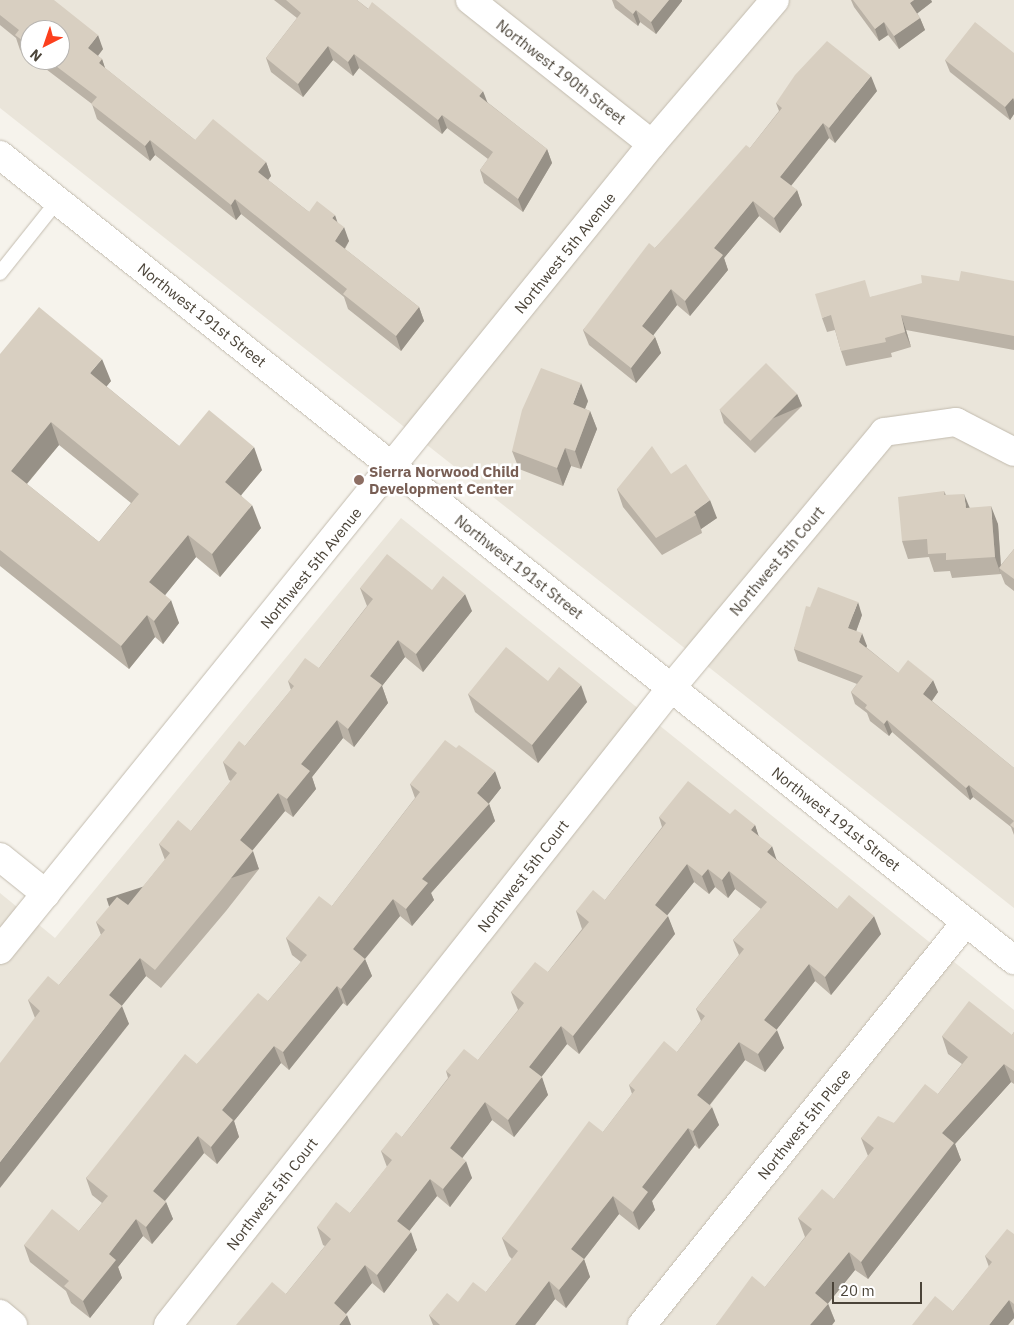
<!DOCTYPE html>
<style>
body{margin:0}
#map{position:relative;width:1014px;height:1325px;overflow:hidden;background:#f6f3ec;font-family:"IBM Plex Sans",sans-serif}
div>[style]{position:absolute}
.residential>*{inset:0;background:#eae5da}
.roads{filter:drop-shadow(0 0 1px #c2bbae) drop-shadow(0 0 1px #c2bbae)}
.service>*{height:14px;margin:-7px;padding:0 7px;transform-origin:7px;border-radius:7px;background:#fff}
.minor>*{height:28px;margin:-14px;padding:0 14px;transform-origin:14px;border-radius:14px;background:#fff}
.tertiary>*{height:28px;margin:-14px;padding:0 14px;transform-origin:14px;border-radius:14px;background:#fff}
.wall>*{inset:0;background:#bab2a6}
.shaded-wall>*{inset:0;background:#979187;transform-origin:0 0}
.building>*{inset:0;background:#d8cfc1;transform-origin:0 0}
.dots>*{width:14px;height:14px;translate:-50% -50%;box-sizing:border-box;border:2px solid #fff;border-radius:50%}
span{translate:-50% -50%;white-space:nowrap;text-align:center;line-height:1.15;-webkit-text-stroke:5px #fff;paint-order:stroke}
.street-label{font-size:15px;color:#4b4439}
.education-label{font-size:15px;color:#785e54;font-weight:700}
.left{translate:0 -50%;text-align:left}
.north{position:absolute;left:20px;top:20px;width:50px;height:50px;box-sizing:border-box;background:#fff;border:1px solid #b7b4b0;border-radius:50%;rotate:221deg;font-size:14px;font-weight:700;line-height:20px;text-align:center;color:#4b4439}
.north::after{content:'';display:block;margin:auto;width:18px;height:22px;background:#fc3f1d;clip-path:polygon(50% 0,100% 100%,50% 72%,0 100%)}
.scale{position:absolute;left:832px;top:1282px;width:90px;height:22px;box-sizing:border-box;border:2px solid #4b4439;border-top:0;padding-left:6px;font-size:15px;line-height:18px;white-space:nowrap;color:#4b4439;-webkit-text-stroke:4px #fff;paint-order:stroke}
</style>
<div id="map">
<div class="residential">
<div style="clip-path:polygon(evenodd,0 0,1014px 0,1014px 908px,0 108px,0 0,30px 30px,60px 30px,60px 60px,30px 60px,30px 30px)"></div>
<div style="clip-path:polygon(401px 518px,1014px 1010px,1014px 1325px,0 1325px,0 893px,55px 938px)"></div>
</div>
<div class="roads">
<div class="service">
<div style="left:0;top:273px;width:93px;rotate:-51.5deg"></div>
</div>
<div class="minor">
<div style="left:470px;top:0;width:232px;rotate:38.4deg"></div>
<div style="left:0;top:857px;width:59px;rotate:38.8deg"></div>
<div style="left:0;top:950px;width:1037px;rotate:-51.03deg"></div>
<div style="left:652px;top:144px;width:189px;rotate:-49.5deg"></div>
<div style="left:0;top:1314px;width:17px;rotate:40deg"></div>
<div style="left:168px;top:1325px;width:812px;rotate:-51.7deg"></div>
<div style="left:671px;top:688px;width:333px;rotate:-50.2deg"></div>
<div style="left:884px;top:432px;width:73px;rotate:-7.9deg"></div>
<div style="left:956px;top:422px;width:65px;rotate:27.3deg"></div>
<div style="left:642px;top:1325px;width:517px;rotate:-51.2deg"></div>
</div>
<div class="tertiary">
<div style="left:0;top:155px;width:1295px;rotate:38.45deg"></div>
</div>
</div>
<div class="wall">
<div style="clip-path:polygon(0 0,103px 49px,98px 56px,102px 59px,105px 68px,195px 140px,266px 162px,271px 176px,268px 180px,309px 212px,337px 222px,349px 241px,345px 249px,419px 307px,424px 321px,401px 351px,348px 309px,344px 297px,241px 214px,236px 220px,155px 155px,150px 161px,97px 119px,92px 104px,34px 60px,60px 60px,30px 30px,30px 57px,20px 50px,16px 38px,0 25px)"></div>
<div style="clip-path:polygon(274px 0,357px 0,547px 149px,552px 163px,523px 212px,484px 183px,480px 170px,488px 159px,447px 128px,442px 134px,359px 68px,353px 76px,333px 60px,303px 97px,271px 72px,266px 58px,297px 18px)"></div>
<div style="clip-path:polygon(612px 0,682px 0,682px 1px,656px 34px,640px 22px,638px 26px,615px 8px)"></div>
<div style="clip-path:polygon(851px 0,931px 0,932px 2px,917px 13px,920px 18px,925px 30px,899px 49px,888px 35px,879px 41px,854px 7px)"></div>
<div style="clip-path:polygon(1014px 53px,1014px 114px,1010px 120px,950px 72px,945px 60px)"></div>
<div style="clip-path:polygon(877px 91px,835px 143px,829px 138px,791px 186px,797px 190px,802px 205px,780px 233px,759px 216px,724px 258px,728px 270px,690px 316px,677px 305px,653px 335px,655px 337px,661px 353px,636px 383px,589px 345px,583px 330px,655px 248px,750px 148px,779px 111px,776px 103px)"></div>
<div style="clip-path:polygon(959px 281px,1014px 281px,1014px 350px,906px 330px,911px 347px,891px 353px,892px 357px,846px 366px,841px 351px,835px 330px,827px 332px,822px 318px,871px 297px)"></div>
<div style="clip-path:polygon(evenodd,0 354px,111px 381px,106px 386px,179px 446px,262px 470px,241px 495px,261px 528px,220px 577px,196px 557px,165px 595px,179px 623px,163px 644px,155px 637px,129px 669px,0 566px,0 354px,59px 445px,131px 503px,99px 542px,27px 484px,59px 445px)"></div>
<div style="clip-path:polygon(797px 394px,802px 406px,755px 453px,724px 423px,720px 410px)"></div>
<div style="clip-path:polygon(588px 401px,585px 409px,590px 411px,597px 429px,581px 469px,571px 466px,563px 486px,519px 469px,512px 451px)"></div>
<div style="clip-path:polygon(671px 474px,717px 518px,701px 529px,702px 533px,662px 555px,623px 507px,617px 489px)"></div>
<div style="clip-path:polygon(944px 491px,946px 495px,998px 524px,1001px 565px,1014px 549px,1014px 591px,1005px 584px,1001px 574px,952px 578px,950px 571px,934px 572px,929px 557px,908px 559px,902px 541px)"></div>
<div style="clip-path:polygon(360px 588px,432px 590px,472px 611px,423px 672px,405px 657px,382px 686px,388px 703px,354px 747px,343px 738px,312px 777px,316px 789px,293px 817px,285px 811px,252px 851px,259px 869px,226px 911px,161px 988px,146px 976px,121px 1006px,129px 1024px,35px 1018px,28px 1000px,59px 985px,101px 935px,96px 922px,128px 905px,165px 860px,159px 844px,191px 831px,231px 781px,229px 780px,223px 762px,245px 746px,291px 690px,288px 681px,319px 668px,367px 606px)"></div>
<div style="clip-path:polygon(810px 607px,862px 615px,856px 631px,867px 646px,866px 647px,898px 673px,938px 692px,932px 701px,1014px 768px,1014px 835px,1011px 827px,973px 797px,970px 800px,892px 732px,889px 736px,870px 721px,867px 713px,855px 704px,851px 692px,857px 684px,798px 661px,794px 649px)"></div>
<div style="clip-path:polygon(548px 681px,587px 702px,538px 763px,475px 712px,468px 694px)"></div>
<div style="clip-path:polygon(410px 784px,501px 788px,489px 803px,495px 821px,431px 893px,434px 900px,412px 926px,400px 916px,365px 959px,372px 976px,347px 1006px,343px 1003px,289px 1070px,281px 1063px,234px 1121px,239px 1137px,217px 1164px,204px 1153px,165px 1201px,166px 1202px,173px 1219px,152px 1244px,143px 1236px,118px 1267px,122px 1278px,90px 1318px,71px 1303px,66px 1291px,30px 1262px,24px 1245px,79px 1231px,102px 1203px,92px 1195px,86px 1178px,197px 1064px,268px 1001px,301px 962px,292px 955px,286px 938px,332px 906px,415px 798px)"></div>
<div style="clip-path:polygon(730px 814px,755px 825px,758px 835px,776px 859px,837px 909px,881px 934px,831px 995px,815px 981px,776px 1030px,784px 1048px,765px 1072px,745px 1060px,710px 1105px,719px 1125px,699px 1149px,695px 1145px,652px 1201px,655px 1210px,639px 1230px,619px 1214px,584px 1259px,590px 1277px,566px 1308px,555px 1299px,535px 1325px,433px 1325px,429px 1315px,458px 1302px,486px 1292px,512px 1259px,509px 1256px,502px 1238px,603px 1132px,632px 1094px,629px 1085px,677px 1052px,701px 1021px,696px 1009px,739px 955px,733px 940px,761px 909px,735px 889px,728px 898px,715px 887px,709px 894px,694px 882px,667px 915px,675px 934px,579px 1054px,567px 1044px,541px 1077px,548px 1095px,514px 1137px,492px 1120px,462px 1158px,472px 1178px,450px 1207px,437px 1196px,409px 1231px,417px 1250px,384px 1293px,372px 1283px,346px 1314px,286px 1294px,325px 1246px,323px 1245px,317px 1227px,350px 1213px,387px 1167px,381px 1151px,402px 1137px,448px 1078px,446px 1071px,478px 1060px,518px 1010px,511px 992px,548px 972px,582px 929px,576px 911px,605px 900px,662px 827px,659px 817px)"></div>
<div style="clip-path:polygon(1014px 1032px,1014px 1084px,1011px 1082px,955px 1144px,961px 1160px,868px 1279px,855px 1270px,828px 1303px,835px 1321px,832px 1325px,716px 1325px,765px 1287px,805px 1237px,798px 1218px,834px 1199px,868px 1156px,861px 1138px,894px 1123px,938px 1094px,962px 1064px,948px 1054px,942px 1036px,1012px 1035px)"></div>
<div style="clip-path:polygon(1014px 1234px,1014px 1318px,1008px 1325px,953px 1311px,989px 1267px,985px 1256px)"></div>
</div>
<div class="shaded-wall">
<div style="clip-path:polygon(669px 0,682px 0,682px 1px,656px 34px,651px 22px)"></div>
<div style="clip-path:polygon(914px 0,931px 0,932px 2px,914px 16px,910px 3px)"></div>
<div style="clip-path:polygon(636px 10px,640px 22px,638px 26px,633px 14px)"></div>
<div style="clip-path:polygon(920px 18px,925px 30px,899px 49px,894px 36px)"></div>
<div style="clip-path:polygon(884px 22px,888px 35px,879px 41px,875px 29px)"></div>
<div style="clip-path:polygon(98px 35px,103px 49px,93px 62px,88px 48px)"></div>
<div style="clip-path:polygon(328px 46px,333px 60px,303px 97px,298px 84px)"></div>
<div style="clip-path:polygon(354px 54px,359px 68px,353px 76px,348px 62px)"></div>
<div style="clip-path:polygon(102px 59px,107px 74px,99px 63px)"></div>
<div style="clip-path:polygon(871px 76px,877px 91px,835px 143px,829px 128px)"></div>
<div style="clip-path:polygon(483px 91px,488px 104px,479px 96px)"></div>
<div style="clip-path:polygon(1013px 98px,1014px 102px,1014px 114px,1010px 120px,1005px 107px)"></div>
<div style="clip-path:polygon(442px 115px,447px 128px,442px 134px,438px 120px)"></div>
<div style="clip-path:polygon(823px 123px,829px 138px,786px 192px,780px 177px)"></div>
<div style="clip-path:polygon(150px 140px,155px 155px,150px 161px,145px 146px)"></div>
<div style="clip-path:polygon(547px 149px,552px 163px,523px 212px,518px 199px)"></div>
<div style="clip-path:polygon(266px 162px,271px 176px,263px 186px,258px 172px)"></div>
<div style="clip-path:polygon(797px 190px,802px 205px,780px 233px,774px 218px)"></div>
<div style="clip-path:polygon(235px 199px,241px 214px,236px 220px,231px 205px)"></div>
<div style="clip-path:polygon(753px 201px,759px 216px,724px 258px,728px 270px,690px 316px,685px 301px,714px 248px)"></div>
<div style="clip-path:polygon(335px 215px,340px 230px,332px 218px)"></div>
<div style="clip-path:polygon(344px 227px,349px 241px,340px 256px,335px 241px)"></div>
<div style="clip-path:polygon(671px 289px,677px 305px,648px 342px,642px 326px)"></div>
<div style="clip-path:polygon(419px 307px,424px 321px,401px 351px,396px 336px)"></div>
<div style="clip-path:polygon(901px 315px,906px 330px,911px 347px,905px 332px)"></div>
<div style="clip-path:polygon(655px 337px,661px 353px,636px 383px,631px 368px)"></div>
<div style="clip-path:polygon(102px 359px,111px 381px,99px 396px,90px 373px)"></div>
<div style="clip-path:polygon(581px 383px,588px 401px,580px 422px,573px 404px)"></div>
<div style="left:797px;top:394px;width:13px;height:66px;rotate:67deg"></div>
<div style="clip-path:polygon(590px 411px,597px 429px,581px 469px,575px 451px)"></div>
<div style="clip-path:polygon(51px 422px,59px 445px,19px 493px,11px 471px)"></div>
<div style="clip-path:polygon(254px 447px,262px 470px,233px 505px,225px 482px)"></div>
<div style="clip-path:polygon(565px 448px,571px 466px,563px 486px,557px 468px)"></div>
<div style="clip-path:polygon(964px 494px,971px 511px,966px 508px)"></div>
<div style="clip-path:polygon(710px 500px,717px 518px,701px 529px,696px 515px,694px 512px)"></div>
<div style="clip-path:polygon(252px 505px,261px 528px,220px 577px,212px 554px)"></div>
<div style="clip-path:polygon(991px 506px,998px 524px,1001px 569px,999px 568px,1001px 575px,995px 557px)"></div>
<div style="clip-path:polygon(188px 535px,196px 557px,157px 605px,149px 582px)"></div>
<div style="clip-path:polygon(465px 594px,472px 611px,423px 672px,416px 654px)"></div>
<div style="clip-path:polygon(171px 600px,179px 623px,163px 644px,154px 621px)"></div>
<div style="clip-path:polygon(858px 602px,862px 615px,853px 640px,848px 628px)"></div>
<div style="clip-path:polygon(147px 615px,155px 637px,129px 669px,121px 646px)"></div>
<div style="clip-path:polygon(862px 633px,867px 646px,863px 654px,859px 642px)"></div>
<div style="clip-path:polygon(398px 640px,405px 657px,382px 686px,388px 703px,354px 747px,348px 729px,370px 676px)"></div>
<div style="clip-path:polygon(933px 680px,938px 692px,928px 706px,923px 694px)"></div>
<div style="clip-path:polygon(581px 685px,587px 702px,538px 763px,532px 745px)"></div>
<div style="clip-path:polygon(337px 720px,343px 738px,312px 777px,316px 789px,293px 817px,287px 799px,301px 764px)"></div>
<div style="clip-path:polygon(887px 720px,892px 732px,889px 736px,884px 724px)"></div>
<div style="clip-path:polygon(495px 771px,501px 788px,486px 807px,489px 804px,495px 821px,431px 893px,434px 900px,412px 926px,406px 909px,422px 879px,477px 793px)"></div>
<div style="clip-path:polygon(969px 785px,973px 797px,970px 800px,966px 788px)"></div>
<div style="clip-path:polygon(278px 793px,285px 811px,246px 858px,240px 840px)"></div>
<div style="clip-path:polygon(755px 825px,761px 843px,751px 830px)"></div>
<div style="clip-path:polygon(772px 846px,778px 864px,767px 852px)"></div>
<div style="left:253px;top:851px;width:19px;height:154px;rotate:72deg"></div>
<div style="clip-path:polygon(687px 864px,694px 882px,661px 923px,655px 905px)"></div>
<div style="clip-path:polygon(708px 869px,715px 887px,709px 894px,702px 876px)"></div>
<div style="clip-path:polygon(729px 871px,735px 889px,728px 898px,722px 880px)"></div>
<div style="clip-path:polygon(393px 899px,400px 916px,359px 966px,353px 949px)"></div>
<div style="clip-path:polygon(668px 916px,675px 934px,579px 1054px,573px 1036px)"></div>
<div style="clip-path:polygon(874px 916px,881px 934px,831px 995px,825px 977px)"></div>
<div style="clip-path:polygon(140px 958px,146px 976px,116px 1013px,109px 995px)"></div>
<div style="clip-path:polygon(365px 959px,372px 976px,347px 1006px,341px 989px)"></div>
<div style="clip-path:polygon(809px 964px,815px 981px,770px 1038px,764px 1020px)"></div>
<div style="clip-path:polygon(337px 986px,343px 1003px,289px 1070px,283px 1052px)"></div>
<div style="clip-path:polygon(122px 1006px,129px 1024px,0 1188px,0 1162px)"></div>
<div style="clip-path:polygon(561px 1026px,567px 1044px,535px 1085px,529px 1067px)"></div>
<div style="clip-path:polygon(777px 1030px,784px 1048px,765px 1072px,758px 1054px)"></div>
<div style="clip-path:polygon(739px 1042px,745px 1060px,703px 1113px,697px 1095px)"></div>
<div style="clip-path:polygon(274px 1046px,281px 1063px,234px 1121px,239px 1137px,217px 1164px,211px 1147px,222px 1110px)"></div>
<div style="clip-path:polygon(1004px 1064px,1011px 1082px,955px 1144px,961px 1160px,868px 1279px,861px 1262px,942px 1133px)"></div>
<div style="clip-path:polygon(542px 1077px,548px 1095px,514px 1137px,508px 1120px)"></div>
<div style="clip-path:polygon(485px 1102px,492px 1120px,456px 1166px,450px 1148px)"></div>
<div style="clip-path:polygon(712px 1107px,719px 1125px,699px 1149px,693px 1131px)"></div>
<div style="clip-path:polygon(688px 1128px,695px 1145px,652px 1201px,655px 1210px,639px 1230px,633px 1212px,642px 1187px)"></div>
<div style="clip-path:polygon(198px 1136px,204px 1153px,159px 1208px,153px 1191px)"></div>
<div style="clip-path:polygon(466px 1161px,472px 1178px,450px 1207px,443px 1189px)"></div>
<div style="clip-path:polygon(430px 1179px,437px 1196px,403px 1239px,397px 1221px)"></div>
<div style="clip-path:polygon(613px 1196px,619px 1214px,578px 1267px,571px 1249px)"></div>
<div style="clip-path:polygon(166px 1202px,173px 1219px,152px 1244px,146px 1227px)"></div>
<div style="clip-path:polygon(136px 1219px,143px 1236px,118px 1267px,122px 1278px,90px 1318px,83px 1301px,109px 1254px)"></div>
<div style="clip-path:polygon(411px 1232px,417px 1250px,384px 1293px,377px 1275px)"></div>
<div style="clip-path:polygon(849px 1252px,855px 1270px,822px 1311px,815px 1293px)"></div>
<div style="clip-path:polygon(584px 1259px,590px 1277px,566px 1308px,559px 1290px)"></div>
<div style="clip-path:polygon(365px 1265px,372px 1283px,340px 1321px,334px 1303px)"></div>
<div style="clip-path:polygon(549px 1281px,555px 1299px,535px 1325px,515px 1325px)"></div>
<div style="clip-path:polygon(1009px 1300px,1014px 1314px,1014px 1318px,1008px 1325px,989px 1325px)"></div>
<div style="clip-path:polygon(828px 1304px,835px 1321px,832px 1325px,810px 1325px)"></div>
<div style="clip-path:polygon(347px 1315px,351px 1325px,339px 1325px)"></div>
</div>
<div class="building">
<div style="clip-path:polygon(0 0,54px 0,98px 35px,88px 48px,102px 59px,99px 63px,195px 140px,213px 119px,266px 162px,258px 172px,309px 212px,317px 201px,335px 215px,332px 218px,344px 227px,335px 241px,419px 307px,396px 336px,343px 294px,347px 289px,235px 199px,231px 205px,150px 140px,145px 146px,91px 104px,97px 97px,48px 60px,60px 60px,60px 30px,30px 30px,30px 46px,15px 35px,19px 30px,0 15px)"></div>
<div style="clip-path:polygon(286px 0,357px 0,368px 9px,372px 2px,483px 91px,479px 96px,547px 149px,518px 199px,480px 170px,493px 152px,442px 115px,438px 120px,354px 54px,348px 62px,328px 46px,298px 84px,266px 58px,301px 13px)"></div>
<div style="clip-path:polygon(616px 0,669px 0,651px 22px,636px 10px,633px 14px)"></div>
<div style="clip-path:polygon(853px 0,914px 0,910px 3px,920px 18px,894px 36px,884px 22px,875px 29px)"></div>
<div style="clip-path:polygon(975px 22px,1014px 53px,1014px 99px,1013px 98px,1005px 107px,945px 60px)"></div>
<div style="clip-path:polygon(827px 41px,871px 76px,829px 128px,823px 123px,780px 177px,797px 190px,774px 218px,753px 201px,714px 248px,723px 255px,685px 301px,671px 289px,642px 326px,655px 337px,631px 368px,583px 330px,649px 243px,655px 248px,746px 145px,750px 148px,782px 108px,776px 103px,795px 75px)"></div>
<div style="clip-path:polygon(961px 271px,1014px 281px,1014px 336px,901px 315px,905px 332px,885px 338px,886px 342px,841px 351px,831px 315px,822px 318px,815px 294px,865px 280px,870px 297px,922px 283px,921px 275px,959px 281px)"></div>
<div style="clip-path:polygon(evenodd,39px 307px,102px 359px,90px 373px,179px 446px,209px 410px,254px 447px,225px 482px,252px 505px,212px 554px,188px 535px,149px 582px,171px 600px,154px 621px,147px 615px,121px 646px,0 550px,0 354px,39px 307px,51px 422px,139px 494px,99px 542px,11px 471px,51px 422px)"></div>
<div style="left:766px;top:363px;width:44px;height:66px;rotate:45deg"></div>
<div style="clip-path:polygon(541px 368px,581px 383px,573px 404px,590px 411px,575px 451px,565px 448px,557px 468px,512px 451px,522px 410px)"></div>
<div style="clip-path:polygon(652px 446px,671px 474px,686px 464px,710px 500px,694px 512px,696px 515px,656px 538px,617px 489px)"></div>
<div style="clip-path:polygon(944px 491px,944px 495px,964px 494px,966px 508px,991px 506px,995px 557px,946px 560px,946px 553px,928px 554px,927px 539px,902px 541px,898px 497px)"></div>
<div style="clip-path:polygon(1014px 549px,1014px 579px,999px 568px)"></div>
<div style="clip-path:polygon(387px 554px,432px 590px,443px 576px,465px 594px,416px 654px,398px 640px,370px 676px,382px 685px,348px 729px,337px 720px,301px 764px,310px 771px,287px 799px,278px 793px,240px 840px,253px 851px,219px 893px,155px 970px,140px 958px,109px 995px,122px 1006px,0 1162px,0 1063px,40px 1011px,28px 1000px,48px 976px,59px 985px,105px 930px,96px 922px,117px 897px,128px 905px,170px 853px,159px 844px,178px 820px,191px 831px,237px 773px,223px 762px,239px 741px,245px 746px,294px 686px,288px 681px,305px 658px,319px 668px,373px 599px,360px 588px)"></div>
<div style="clip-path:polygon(818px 587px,858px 602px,848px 628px,862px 633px,859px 642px,898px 673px,908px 660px,933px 680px,923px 694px,1014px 768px,1014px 828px,1010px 825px,1014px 821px,969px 785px,966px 788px,887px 720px,884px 724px,865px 708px,867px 705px,851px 692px,863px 676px,794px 649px,806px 606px,810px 607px)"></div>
<div style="clip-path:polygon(506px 647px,548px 681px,559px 667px,581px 685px,532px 745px,468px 694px)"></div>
<div style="clip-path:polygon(445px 740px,456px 748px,459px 745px,495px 771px,477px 793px,489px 804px,422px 879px,428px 883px,406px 909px,393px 899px,353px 949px,365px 959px,341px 989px,337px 986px,283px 1052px,274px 1046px,222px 1110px,233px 1120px,211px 1147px,198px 1136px,153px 1191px,166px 1202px,146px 1227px,136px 1219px,109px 1254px,116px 1260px,83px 1301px,64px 1286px,69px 1281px,24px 1245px,52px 1209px,79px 1231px,108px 1196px,86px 1178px,185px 1054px,197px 1064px,258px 993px,268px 1001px,307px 955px,286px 938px,319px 896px,332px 906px,420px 792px,410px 784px)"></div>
<div style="clip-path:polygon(688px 781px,730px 814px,735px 809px,755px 825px,751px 830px,772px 846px,767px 852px,837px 909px,849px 895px,874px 916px,825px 977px,809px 964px,764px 1020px,777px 1030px,758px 1054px,739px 1042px,697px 1095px,712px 1107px,693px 1131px,688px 1128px,642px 1187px,648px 1192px,633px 1212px,613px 1196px,571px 1249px,584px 1259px,559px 1290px,549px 1281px,515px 1325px,440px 1325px,429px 1315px,447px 1293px,458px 1302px,473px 1282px,486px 1292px,518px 1251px,502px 1238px,589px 1121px,603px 1132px,635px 1090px,629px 1085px,664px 1041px,677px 1052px,705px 1016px,696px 1009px,744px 949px,733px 940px,767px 902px,729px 871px,722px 880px,708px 869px,702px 876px,687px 864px,655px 905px,668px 916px,573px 1036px,561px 1026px,529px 1067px,542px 1077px,508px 1120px,485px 1102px,450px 1148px,466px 1161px,443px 1189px,430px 1179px,397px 1221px,411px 1232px,377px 1275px,365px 1265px,334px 1303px,347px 1315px,339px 1325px,236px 1325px,272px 1282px,286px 1294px,331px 1239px,317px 1227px,336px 1202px,350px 1213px,392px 1160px,381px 1151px,396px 1132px,402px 1137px,451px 1075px,446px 1071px,464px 1049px,478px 1060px,524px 1003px,511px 992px,535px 962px,548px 972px,589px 922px,576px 911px,593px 890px,605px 900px,666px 823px,659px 817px)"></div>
<div style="clip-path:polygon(969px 1001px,1012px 1035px,1014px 1032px,1014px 1071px,1004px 1064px,942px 1133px,954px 1143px,861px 1262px,849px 1252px,815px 1293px,828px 1304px,810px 1325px,716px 1325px,752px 1276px,765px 1287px,812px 1229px,798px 1218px,822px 1189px,834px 1199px,874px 1148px,861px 1138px,878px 1116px,894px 1123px,925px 1084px,938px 1094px,968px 1057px,942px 1036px)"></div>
<div style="clip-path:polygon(1007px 1229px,1014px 1234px,1014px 1304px,1009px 1300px,989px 1325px,912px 1325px,935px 1296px,953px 1311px,992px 1262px,985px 1256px)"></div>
</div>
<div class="dots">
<div style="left:359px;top:480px;background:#8d6e63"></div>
</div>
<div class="street-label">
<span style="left:561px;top:72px;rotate:38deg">Northwest 190th Street</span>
<span style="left:565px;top:253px;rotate:-51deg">Northwest 5th Avenue</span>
<span style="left:202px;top:315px;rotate:38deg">Northwest 191st Street</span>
<span style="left:777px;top:561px;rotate:-50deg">Northwest 5th Court</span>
<span style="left:519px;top:567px;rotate:38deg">Northwest 191st Street</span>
<span style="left:311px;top:568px;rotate:-51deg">Northwest 5th Avenue</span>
<span style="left:836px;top:819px;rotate:38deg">Northwest 191st Street</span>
<span style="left:523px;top:876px;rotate:-52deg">Northwest 5th Court</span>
<span style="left:804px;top:1124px;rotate:-51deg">Northwest 5th Place</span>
<span style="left:272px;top:1194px;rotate:-52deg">Northwest 5th Court</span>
</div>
<div class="education-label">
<span class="left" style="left:369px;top:480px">Sierra Norwood Child<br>Development Center</span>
</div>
<div class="north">N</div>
<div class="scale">20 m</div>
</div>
